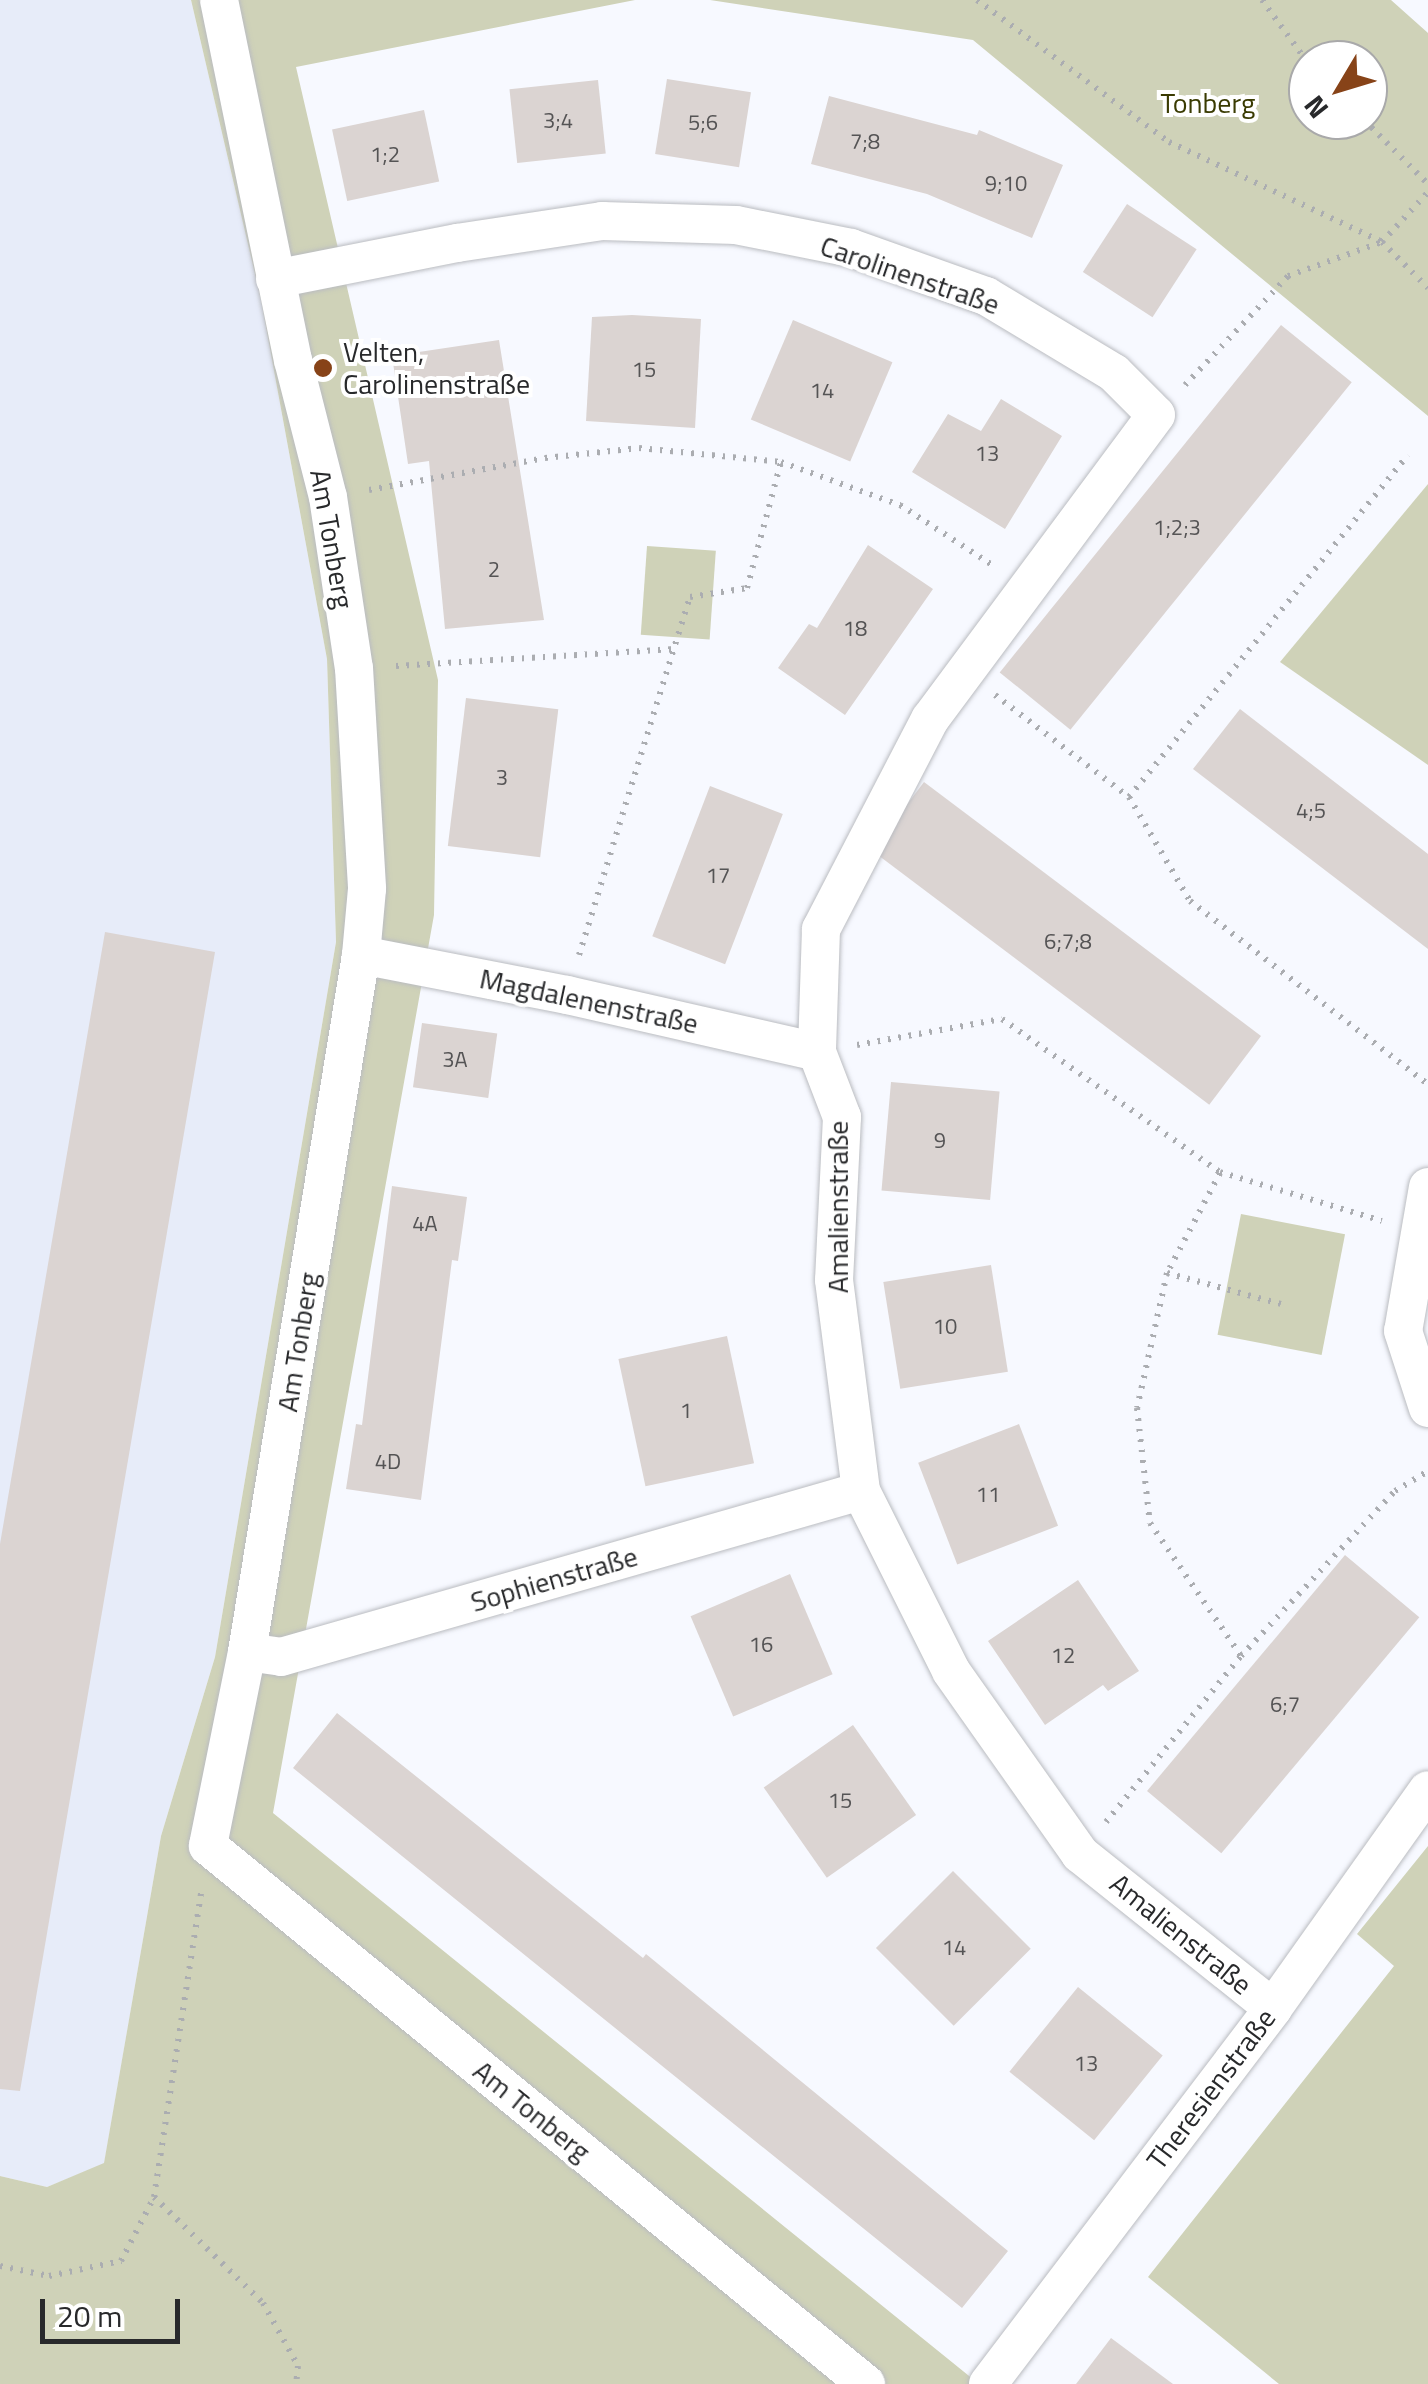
<!DOCTYPE html>
<meta charset="utf-8">
<style>
body{margin:0}
#map{position:relative;width:1428px;height:2384px;overflow:hidden;background:#f7f9ff;font-family:"Titillium Web",sans-serif}
div>[style]{position:absolute}
.built>*{inset:0;background:#e7ecf9}
.green>*{inset:0;background:#cfd2b8;transform-origin:0 0}
.building>*{inset:0;background:#dbd4d2;transform-origin:0 0}
.path>*{height:6px;margin-top:-3px;transform-origin:0;background:repeating-linear-gradient(90deg,#abadb1 0 2.5px,transparent 0 10.5px)}
.roads{filter:drop-shadow(0 0 2px #babcc1) drop-shadow(0 0 2px #babcc1)}
.street>*{height:38px;margin:-19px;padding:0 19px;transform-origin:19px;border-radius:19px;background:#fff}
.dots>*{width:28px;height:28px;translate:-50% -50%;box-sizing:border-box;border:5px solid #fff;border-radius:50%}
span{translate:-50% -50%;white-space:nowrap;text-align:center;line-height:1.15;-webkit-text-stroke:8px #fff;paint-order:stroke}
.number-label{font-size:22px;color:#555455}
.number-label span{-webkit-text-stroke-width:0}
.park-label{font-size:28px;color:#3a3b02}
.street-label{font-size:28px;color:#28292b}
.poi-label{font-size:28px;color:#28292b}
.left{translate:0 -50%;text-align:left}
.north{position:absolute;left:1288px;top:40px;width:100px;height:100px;box-sizing:border-box;background:#fff;border:2px solid #a9a9aa;border-radius:50%;rotate:232deg;font-size:28px;font-weight:700;line-height:40px;text-align:center;color:#28292b}
.north::after{content:'';display:block;margin:auto;width:35px;height:45px;background:#874318;clip-path:polygon(50% 0,100% 100%,50% 72%,0 100%)}
.scale{position:absolute;left:40px;top:2299px;width:140px;height:45px;box-sizing:border-box;border:5px solid #28292b;border-top:0;padding-left:12px;font-size:30px;line-height:35px;white-space:nowrap;color:#28292b;-webkit-text-stroke:8px #fff;paint-order:stroke}
</style>
<div id="map">
<div class="built">
<div style="clip-path:polygon(0 0,191px 0,261px 300px,327px 659px,336px 942px,215px 1657px,161px 1836px,104px 2164px,47px 2187px,0 2176px)"></div>
</div>
<div class="green">
<div style="clip-path:polygon(191px 0,635px 0,296px 67px,438px 680px,434px 915px,273px 1813px,979px 2384px,0 2384px,0 2176px,47px 2187px,104px 2163px,161px 1836px,215px 1657px,336px 942px,327px 659px,261px 300px)"></div>
<div style="clip-path:polygon(evenodd,710px 0,1391px 0,1428px 33px,1428px 416px,973px 40px,710px 0,1308px 60px,1368px 60px,1368px 120px,1308px 120px,1308px 60px)"></div>
<div style="clip-path:polygon(1428px 484px,1428px 765px,1280px 662px)"></div>
<div style="left:647px;top:546px;width:69px;height:89px;rotate:4deg"></div>
<div style="left:1241px;top:1214px;width:106px;height:123px;rotate:11deg"></div>
<div style="clip-path:polygon(1428px 1846px,1428px 2384px,1279px 2384px,1148px 2277px,1394px 1966px,1357px 1934px)"></div>
</div>
<div class="building">
<div style="left:667px;top:79px;width:85px;height:76px;rotate:9deg"></div>
<div style="left:598px;top:80px;width:74px;height:89px;rotate:84deg"></div>
<div style="clip-path:polygon(829px 96px,977px 135px,979px 130px,1063px 165px,1032px 238px,927px 194px,811px 164px)"></div>
<div style="left:424px;top:110px;width:73px;height:94px;rotate:78deg"></div>
<div style="left:1127px;top:204px;width:83px;height:81px;rotate:33deg"></div>
<div style="clip-path:polygon(632px 315px,701px 319px,695px 428px,586px 421px,592px 317px)"></div>
<div style="left:793px;top:320px;width:108px;height:108px;rotate:23deg"></div>
<div style="left:1281px;top:325px;width:91px;height:447px;rotate:39deg"></div>
<div style="clip-path:polygon(499px 340px,544px 620px,445px 629px,429px 461px,408px 464px,392px 356px)"></div>
<div style="clip-path:polygon(1001px 399px,1062px 436px,1005px 529px,912px 472px,948px 414px,981px 431px)"></div>
<div style="clip-path:polygon(868px 545px,933px 589px,845px 715px,778px 668px,809px 624px,817px 628px)"></div>
<div style="left:466px;top:698px;width:93px;height:149px;rotate:7deg"></div>
<div style="clip-path:polygon(1240px 709px,1428px 854px,1428px 949px,1193px 769px)"></div>
<div style="left:924px;top:782px;width:422px;height:86px;rotate:37deg"></div>
<div style="left:710px;top:786px;width:78px;height:161px;rotate:21deg"></div>
<div style="clip-path:polygon(105px 932px,215px 952px,20px 2091px,0 2089px,0 1544px)"></div>
<div style="left:422px;top:1023px;width:76px;height:65px;rotate:8deg"></div>
<div style="left:891px;top:1082px;width:109px;height:109px;rotate:5deg"></div>
<div style="clip-path:polygon(392px 1186px,467px 1197px,458px 1261px,452px 1260px,421px 1500px,346px 1489px,356px 1424px,362px 1425px)"></div>
<div style="left:991px;top:1265px;width:108px;height:109px;rotate:81deg"></div>
<div style="left:727px;top:1336px;width:130px;height:111px;rotate:78deg"></div>
<div style="left:1019px;top:1424px;width:109px;height:108px;rotate:69deg"></div>
<div style="left:1345px;top:1555px;width:97px;height:308px;rotate:40deg"></div>
<div style="left:790px;top:1574px;width:109px;height:108px;rotate:67deg"></div>
<div style="clip-path:polygon(1078px 1580px,1139px 1671px,1108px 1691px,1103px 1685px,1045px 1725px,988px 1641px)"></div>
<div style="clip-path:polygon(337px 1713px,643px 1958px,646px 1954px,1008px 2251px,962px 2308px,293px 1768px)"></div>
<div style="left:853px;top:1725px;width:110px;height:109px;rotate:55deg"></div>
<div style="left:953px;top:1871px;width:110px;height:109px;rotate:45deg"></div>
<div style="left:1078px;top:1987px;width:109px;height:109px;rotate:39deg"></div>
<div style="clip-path:polygon(1111px 2338px,1173px 2384px,1076px 2384px)"></div>
</div>
<div class="path">
<div style="left:977px;top:0;width:239px;rotate:36.5deg"></div>
<div style="left:1169px;top:142px;width:235px;rotate:25.1deg"></div>
<div style="left:1382px;top:242px;width:65px;rotate:45deg"></div>
<div style="left:1262px;top:0;width:78px;rotate:53.9deg"></div>
<div style="left:1364px;top:120px;width:91px;rotate:45deg"></div>
<div style="left:1185px;top:385px;width:150px;rotate:-46.6deg"></div>
<div style="left:1288px;top:276px;width:100px;rotate:-19.9deg"></div>
<div style="left:1382px;top:242px;width:68px;rotate:-47.4deg"></div>
<div style="left:369px;top:490px;width:179px;rotate:-10.3deg"></div>
<div style="left:545px;top:458px;width:95px;rotate:-6.1deg"></div>
<div style="left:639px;top:448px;width:143px;rotate:5.6deg"></div>
<div style="left:781px;top:462px;width:127px;rotate:19.9deg"></div>
<div style="left:900px;top:505px;width:110px;rotate:33.1deg"></div>
<div style="left:396px;top:666px;width:279px;rotate:-3.5deg"></div>
<div style="left:995px;top:695px;width:168px;rotate:37.3deg"></div>
<div style="left:1129px;top:797px;width:121px;rotate:59.6deg"></div>
<div style="left:1190px;top:901px;width:300px;rotate:37.6deg"></div>
<div style="left:1129px;top:797px;width:441px;rotate:-50.8deg"></div>
<div style="left:579px;top:955px;width:375px;rotate:-72.8deg"></div>
<div style="left:690px;top:597px;width:58px;rotate:-9deg"></div>
<div style="left:747px;top:588px;width:131px;rotate:-74.9deg"></div>
<div style="left:857px;top:1045px;width:147px;rotate:-10.2deg"></div>
<div style="left:1002px;top:1019px;width:266px;rotate:35.1deg"></div>
<div style="left:1220px;top:1172px;width:169px;rotate:16.8deg"></div>
<div style="left:1220px;top:1173px;width:113px;rotate:117.9deg"></div>
<div style="left:1167px;top:1273px;width:138px;rotate:102.5deg"></div>
<div style="left:1137px;top:1408px;width:116px;rotate:83.6deg"></div>
<div style="left:1150px;top:1523px;width:161px;rotate:55.6deg"></div>
<div style="left:1167px;top:1273px;width:118px;rotate:15.2deg"></div>
<div style="left:1106px;top:1822px;width:214px;rotate:-50.9deg"></div>
<div style="left:1241px;top:1656px;width:226px;rotate:-47deg"></div>
<div style="left:1395px;top:1491px;width:39px;rotate:-31deg"></div>
<div style="left:154px;top:2197px;width:152px;rotate:44.2deg"></div>
<div style="left:263px;top:2303px;width:72px;rotate:60.9deg"></div>
<div style="left:298px;top:2366px;width:18px;rotate:96deg"></div>
<div style="left:0;top:2266px;width:50px;rotate:11.5deg"></div>
<div style="left:49px;top:2276px;width:74px;rotate:-11.8deg"></div>
<div style="left:121px;top:2261px;width:72px;rotate:-62.7deg"></div>
<div style="left:154px;top:2197px;width:309px;rotate:-81.2deg"></div>
</div>
<div class="roads">
<div class="street">
<div style="left:219px;top:0;width:368px;rotate:78.4deg"></div>
<div style="left:293px;top:360px;width:141px;rotate:75.7deg"></div>
<div style="left:328px;top:497px;width:173px;rotate:81.4deg"></div>
<div style="left:354px;top:668px;width:221px;rotate:86.6deg"></div>
<div style="left:367px;top:889px;width:66px;rotate:95.2deg"></div>
<div style="left:361px;top:955px;width:706px;rotate:99.29deg"></div>
<div style="left:247px;top:1652px;width:198px;rotate:101.4deg"></div>
<div style="left:208px;top:1846px;width:850px;rotate:39.27deg"></div>
<div style="left:275px;top:279px;width:186px;rotate:-11.2deg"></div>
<div style="left:457px;top:243px;width:147px;rotate:-8.6deg"></div>
<div style="left:602px;top:221px;width:134px;rotate:1.7deg"></div>
<div style="left:736px;top:225px;width:117px;rotate:11.3deg"></div>
<div style="left:851px;top:248px;width:143px;rotate:19.6deg"></div>
<div style="left:986px;top:296px;width:149px;rotate:31deg"></div>
<div style="left:1114px;top:373px;width:59px;rotate:45deg"></div>
<div style="left:1156px;top:415px;width:379px;rotate:126.6deg"></div>
<div style="left:930px;top:719px;width:237px;rotate:117.4deg"></div>
<div style="left:821px;top:929px;width:123px;rotate:91.9deg"></div>
<div style="left:817px;top:1052px;width:70px;rotate:69deg"></div>
<div style="left:842px;top:1117px;width:163px;rotate:92.8deg"></div>
<div style="left:834px;top:1280px;width:213px;rotate:82.7deg"></div>
<div style="left:861px;top:1491px;width:201px;rotate:63.4deg"></div>
<div style="left:951px;top:1671px;width:224px;rotate:54.8deg"></div>
<div style="left:1080px;top:1854px;width:247px;rotate:38.6deg"></div>
<div style="left:361px;top:955px;width:210px;rotate:11deg"></div>
<div style="left:567px;top:995px;width:256px;rotate:12.8deg"></div>
<div style="left:1428px;top:1187px;width:146px;rotate:99.8deg"></div>
<div style="left:1403px;top:1331px;width:81px;rotate:72deg"></div>
<div style="left:247px;top:1652px;width:34px;rotate:8deg"></div>
<div style="left:281px;top:1657px;width:603px;rotate:-15.97deg"></div>
<div style="left:988px;top:2384px;width:472px;rotate:-52.8deg"></div>
<div style="left:1273px;top:2008px;width:267px;rotate:-54.6deg"></div>
</div>
</div>
<div class="dots">
<div style="left:323px;top:368px;background:#874318"></div>
</div>
<div class="number-label">
<span style="left:558px;top:121px">3;4</span>
<span style="left:703px;top:123px">5;6</span>
<span style="left:865px;top:142px">7;8</span>
<span style="left:385px;top:155px">1;2</span>
<span style="left:1006px;top:184px">9;10</span>
<span style="left:644px;top:370px">15</span>
<span style="left:822px;top:391px">14</span>
<span style="left:987px;top:454px">13</span>
<span style="left:1177px;top:528px">1;2;3</span>
<span style="left:494px;top:570px">2</span>
<span style="left:855px;top:629px">18</span>
<span style="left:502px;top:778px">3</span>
<span style="left:1311px;top:811px">4;5</span>
<span style="left:718px;top:876px">17</span>
<span style="left:1068px;top:942px">6;7;8</span>
<span style="left:455px;top:1060px">3A</span>
<span style="left:940px;top:1141px">9</span>
<span style="left:425px;top:1224px">4A</span>
<span style="left:945px;top:1327px">10</span>
<span style="left:686px;top:1411px">1</span>
<span style="left:388px;top:1462px">4D</span>
<span style="left:988px;top:1495px">11</span>
<span style="left:761px;top:1645px">16</span>
<span style="left:1063px;top:1656px">12</span>
<span style="left:1285px;top:1705px">6;7</span>
<span style="left:840px;top:1801px">15</span>
<span style="left:954px;top:1948px">14</span>
<span style="left:1086px;top:2064px">13</span>
</div>
<div class="park-label">
<span style="left:1208px;top:103px">Tonberg</span>
</div>
<div class="street-label">
<span style="left:910px;top:275px;rotate:19deg">Carolinenstraße</span>
<span style="left:332px;top:539px;rotate:80deg">Am Tonberg</span>
<span style="left:589px;top:1001px;rotate:12deg">Magdalenenstraße</span>
<span style="left:838px;top:1207px;rotate:-90deg">Amalienstraße</span>
<span style="left:298px;top:1342px;rotate:-81deg">Am Tonberg</span>
<span style="left:554px;top:1579px;rotate:-16deg">Sophienstraße</span>
<span style="left:1181px;top:1934px;rotate:39deg">Amalienstraße</span>
<span style="left:1211px;top:2089px;rotate:-53deg">Theresienstraße</span>
<span style="left:532px;top:2111px;rotate:39deg">Am Tonberg</span>
</div>
<div class="poi-label">
<span class="left" style="left:343px;top:368px">Velten,<br>Carolinenstraße</span>
</div>
<div class="north">N</div>
<div class="scale">20 m</div>
</div>
